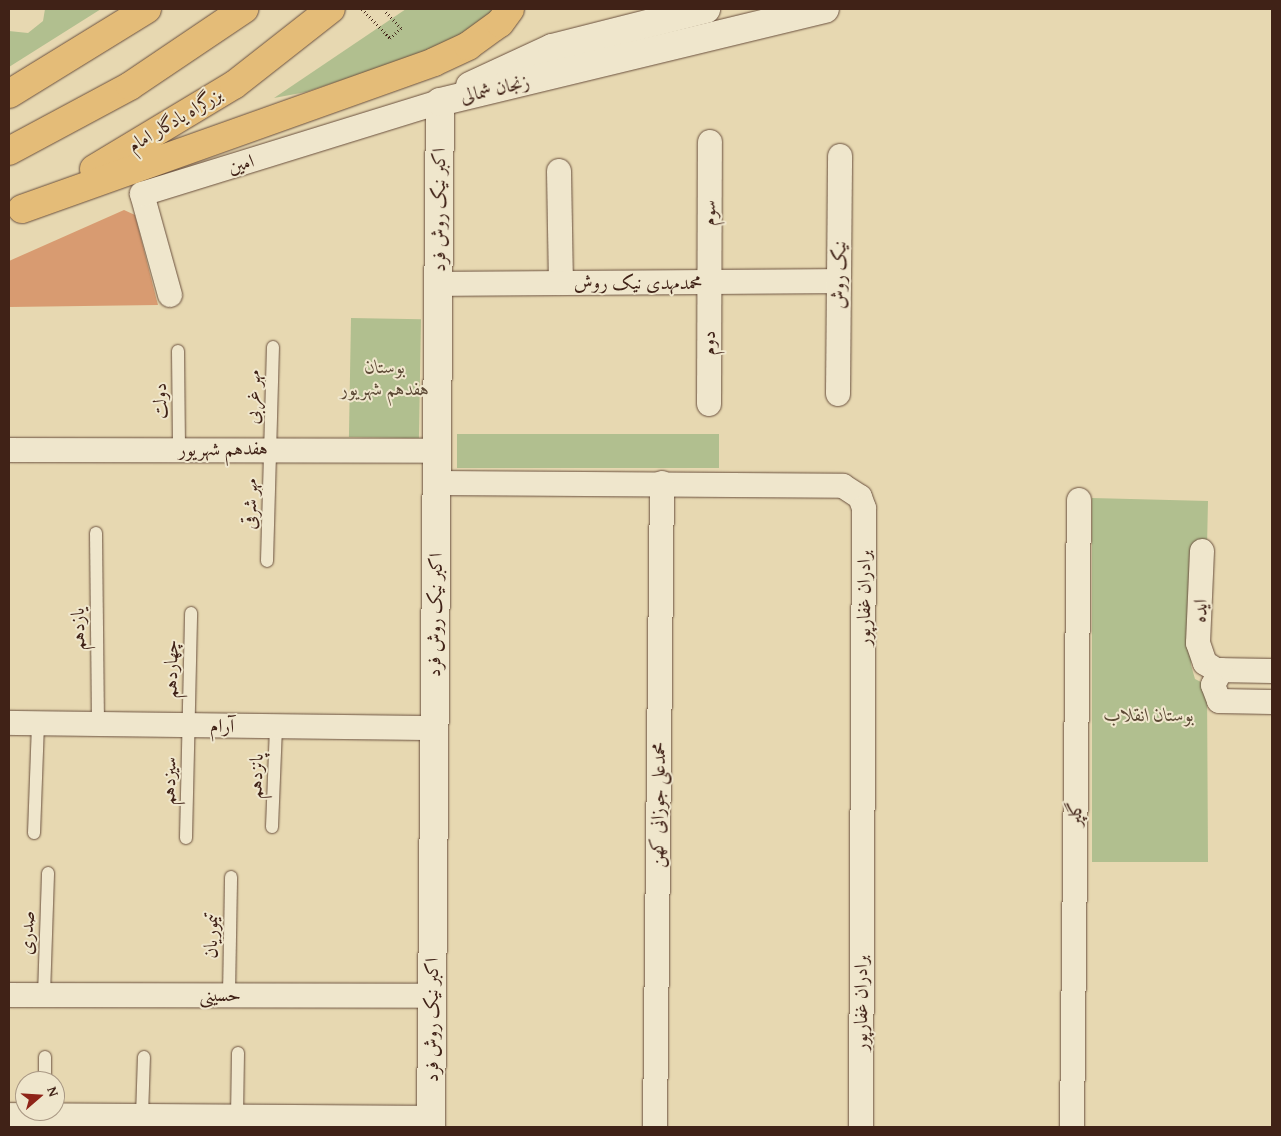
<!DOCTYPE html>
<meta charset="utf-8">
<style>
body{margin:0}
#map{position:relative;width:1281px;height:1136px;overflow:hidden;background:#e7d8b1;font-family:"Gentium Book Plus",Amiri,serif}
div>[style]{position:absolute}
.green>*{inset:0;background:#b1bf8f;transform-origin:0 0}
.building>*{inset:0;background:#d89b71}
.path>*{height:3px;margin-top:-1.5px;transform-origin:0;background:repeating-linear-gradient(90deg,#402217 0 1px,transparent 0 3.5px)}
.roads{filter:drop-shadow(0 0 1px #6a503e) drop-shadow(0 0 1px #6a503e)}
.service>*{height:12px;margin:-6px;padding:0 6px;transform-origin:6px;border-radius:6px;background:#efe6cc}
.minor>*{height:24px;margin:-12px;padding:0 12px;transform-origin:12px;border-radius:12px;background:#efe6cc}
.tertiary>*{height:28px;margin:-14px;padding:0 14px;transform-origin:14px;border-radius:14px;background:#efe6cc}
.secondary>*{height:28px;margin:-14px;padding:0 14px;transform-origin:14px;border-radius:14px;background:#efe6cc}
.trunk>*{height:28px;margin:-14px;padding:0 14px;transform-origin:14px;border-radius:14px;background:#e4bc78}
span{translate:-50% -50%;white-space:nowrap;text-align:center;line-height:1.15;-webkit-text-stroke:4px #efe6cc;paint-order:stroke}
.street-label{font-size:19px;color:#402217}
.park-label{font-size:19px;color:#5c4935;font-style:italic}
.frame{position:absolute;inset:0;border:10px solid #402217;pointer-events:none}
.north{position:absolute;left:15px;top:1071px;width:50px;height:50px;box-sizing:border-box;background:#efe6cc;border:1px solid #a99884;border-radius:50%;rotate:71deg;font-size:14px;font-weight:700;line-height:20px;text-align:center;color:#402217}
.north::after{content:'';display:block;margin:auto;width:18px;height:22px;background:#8f2418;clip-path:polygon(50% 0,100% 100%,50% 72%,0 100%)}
</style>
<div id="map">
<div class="green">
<div style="clip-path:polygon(45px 9px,101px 9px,9px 67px,9px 31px,28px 33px,43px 21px)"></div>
<div style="clip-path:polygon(406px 9px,494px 9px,481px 23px,429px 51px,306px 92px,274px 98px)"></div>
<div style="left:351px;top:318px;width:70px;height:119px;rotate:1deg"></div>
<div style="left:457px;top:434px;width:262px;height:34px"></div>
<div style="clip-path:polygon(1092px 498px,1208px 501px,1207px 547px,1195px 547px,1191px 665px,1195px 679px,1207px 685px,1208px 862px,1092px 862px)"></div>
</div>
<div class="building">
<div style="clip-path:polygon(124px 210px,135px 215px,158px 305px,9px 307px,9px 261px)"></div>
</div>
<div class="path">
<div style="left:362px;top:9px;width:40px;rotate:46deg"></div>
<div style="left:390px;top:38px;width:15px;rotate:-42deg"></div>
<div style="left:401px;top:28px;width:23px;rotate:-133deg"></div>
</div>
<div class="roads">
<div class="service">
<div style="left:178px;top:351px;width:99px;rotate:89.4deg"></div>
<div style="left:96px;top:533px;width:191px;rotate:89.4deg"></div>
<div style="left:267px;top:561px;width:214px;rotate:-88.4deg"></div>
<div style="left:272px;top:827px;width:101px;rotate:-87.7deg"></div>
<div style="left:34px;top:833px;width:110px;rotate:-87.9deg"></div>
<div style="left:186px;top:838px;width:225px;rotate:-88.7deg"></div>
<div style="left:44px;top:995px;width:122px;rotate:-88.1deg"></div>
<div style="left:229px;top:995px;width:118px;rotate:-89deg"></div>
<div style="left:45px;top:1081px;width:24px;rotate:-90deg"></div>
<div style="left:142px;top:1116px;width:59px;rotate:-88.1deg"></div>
<div style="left:237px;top:1117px;width:64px;rotate:-89.1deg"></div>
</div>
<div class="minor">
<div style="left:559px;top:171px;width:112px;rotate:89deg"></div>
<div style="left:438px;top:284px;width:400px;rotate:-0.4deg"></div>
<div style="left:170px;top:295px;width:105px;rotate:-105.5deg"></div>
<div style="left:142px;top:194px;width:312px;rotate:-17.2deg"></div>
<div style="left:838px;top:394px;width:238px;rotate:-89.5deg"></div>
<div style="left:709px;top:404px;width:262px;rotate:-89.8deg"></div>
<div style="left:9px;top:450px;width:428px;rotate:0.1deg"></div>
<div style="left:437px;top:483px;width:406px;rotate:0.4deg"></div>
<div style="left:843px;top:486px;width:20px;rotate:33deg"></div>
<div style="left:860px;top:497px;width:12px;rotate:70deg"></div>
<div style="left:864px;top:508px;width:619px;rotate:90.28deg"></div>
<div style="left:1202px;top:551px;width:92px;rotate:92.5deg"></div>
<div style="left:1198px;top:643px;width:21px;rotate:71deg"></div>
<div style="left:1205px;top:663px;width:13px;rotate:32deg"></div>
<div style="left:1216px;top:670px;width:56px;rotate:1deg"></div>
<div style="left:1221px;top:670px;width:17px;rotate:118deg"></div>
<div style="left:1213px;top:685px;width:17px;rotate:69deg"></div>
<div style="left:1219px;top:701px;width:53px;rotate:1.1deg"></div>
<div style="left:9px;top:723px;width:425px;rotate:0.7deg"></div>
<div style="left:9px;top:995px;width:423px;rotate:0.1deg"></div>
<div style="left:9px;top:1115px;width:422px;rotate:0.4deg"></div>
<div style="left:655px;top:1127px;width:644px;rotate:-89.38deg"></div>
<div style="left:1072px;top:1127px;width:627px;rotate:-89.36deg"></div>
</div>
<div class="tertiary">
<div style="left:431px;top:1127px;width:1025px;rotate:-89.5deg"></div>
</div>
<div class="secondary">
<div style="left:470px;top:86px;width:90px;rotate:-24.9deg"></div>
<div style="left:552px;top:48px;width:159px;rotate:-14.2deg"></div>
<div style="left:440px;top:102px;width:396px;rotate:-13.6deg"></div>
</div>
<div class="trunk">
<div style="left:9px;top:94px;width:162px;rotate:-31.6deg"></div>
<div style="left:9px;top:151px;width:137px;rotate:-28.2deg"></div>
<div style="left:130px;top:86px;width:138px;rotate:-34deg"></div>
<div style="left:94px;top:169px;width:163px;rotate:-31deg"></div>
<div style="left:234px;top:85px;width:123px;rotate:-38.1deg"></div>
<div style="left:22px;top:209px;width:437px;rotate:-19.6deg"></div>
<div style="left:434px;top:62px;width:38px;rotate:-25deg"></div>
<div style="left:468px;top:46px;width:39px;rotate:-36deg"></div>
<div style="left:500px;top:23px;width:17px;rotate:-54deg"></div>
</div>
</div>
<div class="street-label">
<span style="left:495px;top:89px;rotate:-13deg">زنجان شمالی</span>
<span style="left:175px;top:120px;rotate:-31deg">بزرگراه یادگار امام</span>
<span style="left:241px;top:164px;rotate:-17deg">امین</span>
<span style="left:439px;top:210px;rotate:-90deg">اکبر نیک روش فرد</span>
<span style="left:709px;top:213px;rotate:-89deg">سوم</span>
<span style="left:839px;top:275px;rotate:-89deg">نیک روش</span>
<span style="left:638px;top:283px">محمدمهدی نیک روش</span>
<span style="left:709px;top:343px;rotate:-90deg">دوم</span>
<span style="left:253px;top:397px;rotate:-88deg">مهر غربی</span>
<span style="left:160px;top:401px;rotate:-91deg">دولت</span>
<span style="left:223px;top:449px;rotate:-1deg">هفدهم شهریور</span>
<span style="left:250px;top:504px;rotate:-88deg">مهر شرقی</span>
<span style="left:864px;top:598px;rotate:-90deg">برادران غفارپور</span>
<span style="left:1200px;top:611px;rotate:-87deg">ایده</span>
<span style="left:435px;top:615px;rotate:-89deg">اکبر نیک روش فرد</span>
<span style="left:78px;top:629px;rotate:-91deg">یازدهم</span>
<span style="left:171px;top:669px;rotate:-89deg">چهاردهم</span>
<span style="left:222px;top:726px;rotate:1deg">آرام</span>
<span style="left:256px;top:776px;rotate:-88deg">پانزدهم</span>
<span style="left:169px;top:781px;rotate:-88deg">سیزدهم</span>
<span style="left:658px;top:805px;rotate:-89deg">محمدعلی جوزانی کهن</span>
<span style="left:1075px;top:814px;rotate:-89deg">گلپر</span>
<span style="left:27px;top:933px;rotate:-88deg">صدری</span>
<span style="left:211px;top:936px;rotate:-89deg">تیموریان</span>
<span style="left:220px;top:995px">حسینی</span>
<span style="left:861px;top:1003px;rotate:-90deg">برادران غفارپور</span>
<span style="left:432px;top:1020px;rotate:-90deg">اکبر نیک روش فرد</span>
</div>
<div class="park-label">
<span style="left:385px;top:378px">بوستان<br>هفدهم شهریور</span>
<span style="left:1149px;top:715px">بوستان انقلاب</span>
</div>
<div class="frame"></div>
<div class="north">N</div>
</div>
